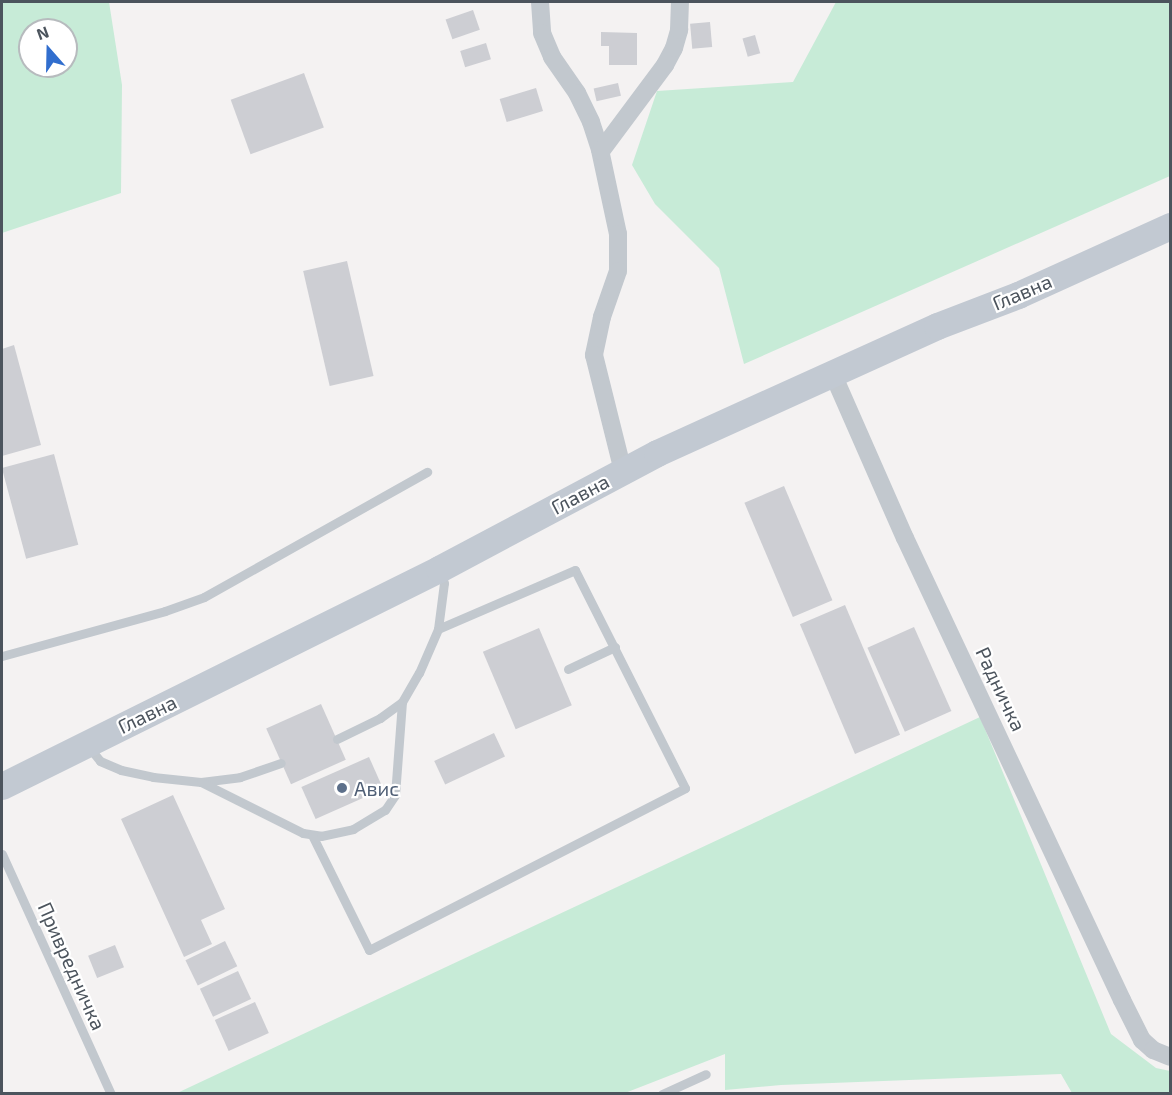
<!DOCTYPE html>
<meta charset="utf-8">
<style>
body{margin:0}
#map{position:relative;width:1172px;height:1095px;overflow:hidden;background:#f4f2f2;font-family:"Exo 2",sans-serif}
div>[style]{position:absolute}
.green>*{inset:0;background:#c7ebd7}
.building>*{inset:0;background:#cdced3;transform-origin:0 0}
.lane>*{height:9px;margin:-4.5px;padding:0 4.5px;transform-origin:4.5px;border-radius:4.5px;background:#c2c8ce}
.street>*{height:18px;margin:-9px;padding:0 9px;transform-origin:9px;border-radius:9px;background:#c2c8ce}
.secondary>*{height:27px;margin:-13.5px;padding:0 13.5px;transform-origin:13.5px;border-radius:13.5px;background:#c2c9d2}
.dots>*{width:16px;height:16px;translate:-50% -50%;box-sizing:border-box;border:3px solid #fff;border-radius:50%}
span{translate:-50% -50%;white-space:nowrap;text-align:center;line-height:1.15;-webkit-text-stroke:4.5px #fff;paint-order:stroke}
.street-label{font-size:20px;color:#4c545d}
.service-label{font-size:20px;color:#4e5e75}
.left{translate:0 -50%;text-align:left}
.frame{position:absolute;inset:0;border:3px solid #4c545d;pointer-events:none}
.north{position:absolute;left:18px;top:18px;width:60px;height:60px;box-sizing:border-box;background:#fff;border:2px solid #b7bbbe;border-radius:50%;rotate:340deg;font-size:16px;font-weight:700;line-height:24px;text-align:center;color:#4c545d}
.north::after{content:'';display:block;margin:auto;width:21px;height:27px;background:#316ece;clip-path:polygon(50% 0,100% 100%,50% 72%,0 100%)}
</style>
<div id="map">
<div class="green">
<div style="clip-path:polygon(evenodd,2px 2px,109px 2px,122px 85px,121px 193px,2px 233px,2px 2px,30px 30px,66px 30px,66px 66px,30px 66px,30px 30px)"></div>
<div style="clip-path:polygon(836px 2px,1170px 2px,1170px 176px,744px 364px,719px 268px,655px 204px,632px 165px,657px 91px,793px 82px)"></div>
<div style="clip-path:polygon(980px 717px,1111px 1034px,1156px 1068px,1170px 1071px,1170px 1094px,1072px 1093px,1061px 1074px,781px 1085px,725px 1090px,725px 1054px,625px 1093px,175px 1094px)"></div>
</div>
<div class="building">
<div style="left:473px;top:10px;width:21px;height:29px;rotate:71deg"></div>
<div style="left:710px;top:22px;width:25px;height:20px;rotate:85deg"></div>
<div style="clip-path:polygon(601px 32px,637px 33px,637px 65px,609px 65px,609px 46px,601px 46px)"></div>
<div style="left:755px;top:35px;width:19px;height:13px;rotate:74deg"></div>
<div style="left:486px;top:43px;width:17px;height:27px;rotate:73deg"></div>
<div style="left:304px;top:73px;width:58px;height:78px;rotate:70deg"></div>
<div style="left:618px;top:83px;width:13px;height:25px;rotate:77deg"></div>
<div style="left:536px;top:88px;width:24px;height:38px;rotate:73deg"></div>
<div style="left:347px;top:261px;width:118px;height:45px;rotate:77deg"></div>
<div style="clip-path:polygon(14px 345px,41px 445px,2px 456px,2px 349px)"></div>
<div style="left:54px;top:454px;width:94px;height:54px;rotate:75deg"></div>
<div style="left:784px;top:486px;width:124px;height:43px;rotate:67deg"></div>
<div style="left:845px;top:605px;width:141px;height:49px;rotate:67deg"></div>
<div style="left:914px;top:627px;width:92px;height:51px;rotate:66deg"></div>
<div style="left:539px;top:628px;width:84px;height:61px;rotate:67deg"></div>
<div style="left:321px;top:704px;width:61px;height:60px;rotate:66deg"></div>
<div style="left:494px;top:733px;width:26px;height:66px;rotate:65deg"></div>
<div style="left:369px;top:757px;width:35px;height:74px;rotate:66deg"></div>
<div style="clip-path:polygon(173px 795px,225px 909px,201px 920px,212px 944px,184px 957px,121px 819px)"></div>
<div style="left:225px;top:941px;width:28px;height:44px;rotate:64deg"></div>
<div style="left:115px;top:945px;width:24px;height:29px;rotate:68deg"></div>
<div style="left:238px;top:971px;width:31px;height:42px;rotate:65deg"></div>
<div style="left:255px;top:1002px;width:34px;height:44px;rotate:66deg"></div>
</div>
<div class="lane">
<div style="left:2px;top:656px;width:169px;rotate:-15.4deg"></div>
<div style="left:165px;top:611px;width:41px;rotate:-19.7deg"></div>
<div style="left:204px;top:597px;width:256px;rotate:-29.3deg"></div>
<div style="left:568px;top:669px;width:52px;rotate:-25.1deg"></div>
<div style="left:337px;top:739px;width:48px;rotate:-26deg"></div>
<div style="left:380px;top:718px;width:27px;rotate:-36deg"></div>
<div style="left:402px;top:702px;width:34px;rotate:-60deg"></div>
<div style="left:419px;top:673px;width:48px;rotate:-66.6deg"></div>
<div style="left:438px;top:629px;width:46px;rotate:-82.6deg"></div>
<div style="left:444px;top:583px;width:14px;rotate:-107deg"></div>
<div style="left:88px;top:746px;width:19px;rotate:51deg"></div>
<div style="left:100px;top:761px;width:23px;rotate:23deg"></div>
<div style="left:121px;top:770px;width:33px;rotate:12deg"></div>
<div style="left:153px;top:777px;width:48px;rotate:5.9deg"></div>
<div style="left:201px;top:782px;width:39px;rotate:-7deg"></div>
<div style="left:240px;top:777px;width:43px;rotate:-18.9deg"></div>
<div style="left:201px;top:782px;width:114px;rotate:26.6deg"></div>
<div style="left:303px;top:833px;width:18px;rotate:9deg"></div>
<div style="left:321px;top:836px;width:33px;rotate:-12deg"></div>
<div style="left:353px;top:829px;width:37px;rotate:-31deg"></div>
<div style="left:385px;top:810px;width:18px;rotate:-56deg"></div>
<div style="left:395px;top:795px;width:93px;rotate:-85.7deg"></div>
<div style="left:312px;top:835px;width:128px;rotate:63.6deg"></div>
<div style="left:369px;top:950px;width:355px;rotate:-27.1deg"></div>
<div style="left:685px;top:788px;width:244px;rotate:-116.8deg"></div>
<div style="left:575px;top:570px;width:149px;rotate:156.7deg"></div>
<div style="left:2px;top:854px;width:264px;rotate:65.6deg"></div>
<div style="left:662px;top:1094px;width:48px;rotate:-24.4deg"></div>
</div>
<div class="street">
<div style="left:540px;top:2px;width:31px;rotate:86deg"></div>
<div style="left:542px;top:33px;width:26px;rotate:67deg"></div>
<div style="left:552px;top:57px;width:44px;rotate:55.2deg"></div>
<div style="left:577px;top:93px;width:32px;rotate:64deg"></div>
<div style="left:591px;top:122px;width:29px;rotate:72deg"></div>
<div style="left:600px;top:150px;width:86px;rotate:77.9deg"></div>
<div style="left:618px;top:234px;width:37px;rotate:90deg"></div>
<div style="left:618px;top:271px;width:49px;rotate:109.2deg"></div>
<div style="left:602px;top:317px;width:39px;rotate:102deg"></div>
<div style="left:594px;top:355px;width:120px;rotate:76deg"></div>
<div style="left:601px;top:151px;width:107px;rotate:-53.3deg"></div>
<div style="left:665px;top:65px;width:19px;rotate:-62deg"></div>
<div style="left:674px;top:48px;width:19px;rotate:-74deg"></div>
<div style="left:679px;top:30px;width:28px;rotate:-88deg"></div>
<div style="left:832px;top:372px;width:181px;rotate:66.3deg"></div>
<div style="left:905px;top:538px;width:510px;rotate:64.84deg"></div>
<div style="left:1122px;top:1000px;width:45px;rotate:63.4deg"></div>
<div style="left:1142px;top:1040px;width:15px;rotate:42deg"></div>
<div style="left:1153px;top:1050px;width:18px;rotate:22deg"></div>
</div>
<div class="secondary">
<div style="left:2px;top:786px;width:488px;rotate:-26.4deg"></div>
<div style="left:439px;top:569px;width:247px;rotate:-28deg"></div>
<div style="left:657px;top:453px;width:307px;rotate:-24.4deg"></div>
<div style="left:937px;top:326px;width:87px;rotate:-20.9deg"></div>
<div style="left:1018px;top:295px;width:167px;rotate:-24.4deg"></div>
</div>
<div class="dots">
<div style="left:342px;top:788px;background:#5c6f8a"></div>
</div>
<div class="street-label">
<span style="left:1022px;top:292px;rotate:-23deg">Главна</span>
<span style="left:580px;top:494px;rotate:-28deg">Главна</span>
<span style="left:1001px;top:689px;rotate:65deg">Радничка</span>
<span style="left:147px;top:714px;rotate:-26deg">Главна</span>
<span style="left:72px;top:966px;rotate:66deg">Привредничка</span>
</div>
<div class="service-label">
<span class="left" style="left:354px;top:788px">Авис</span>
</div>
<div class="frame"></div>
<div class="north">N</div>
</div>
